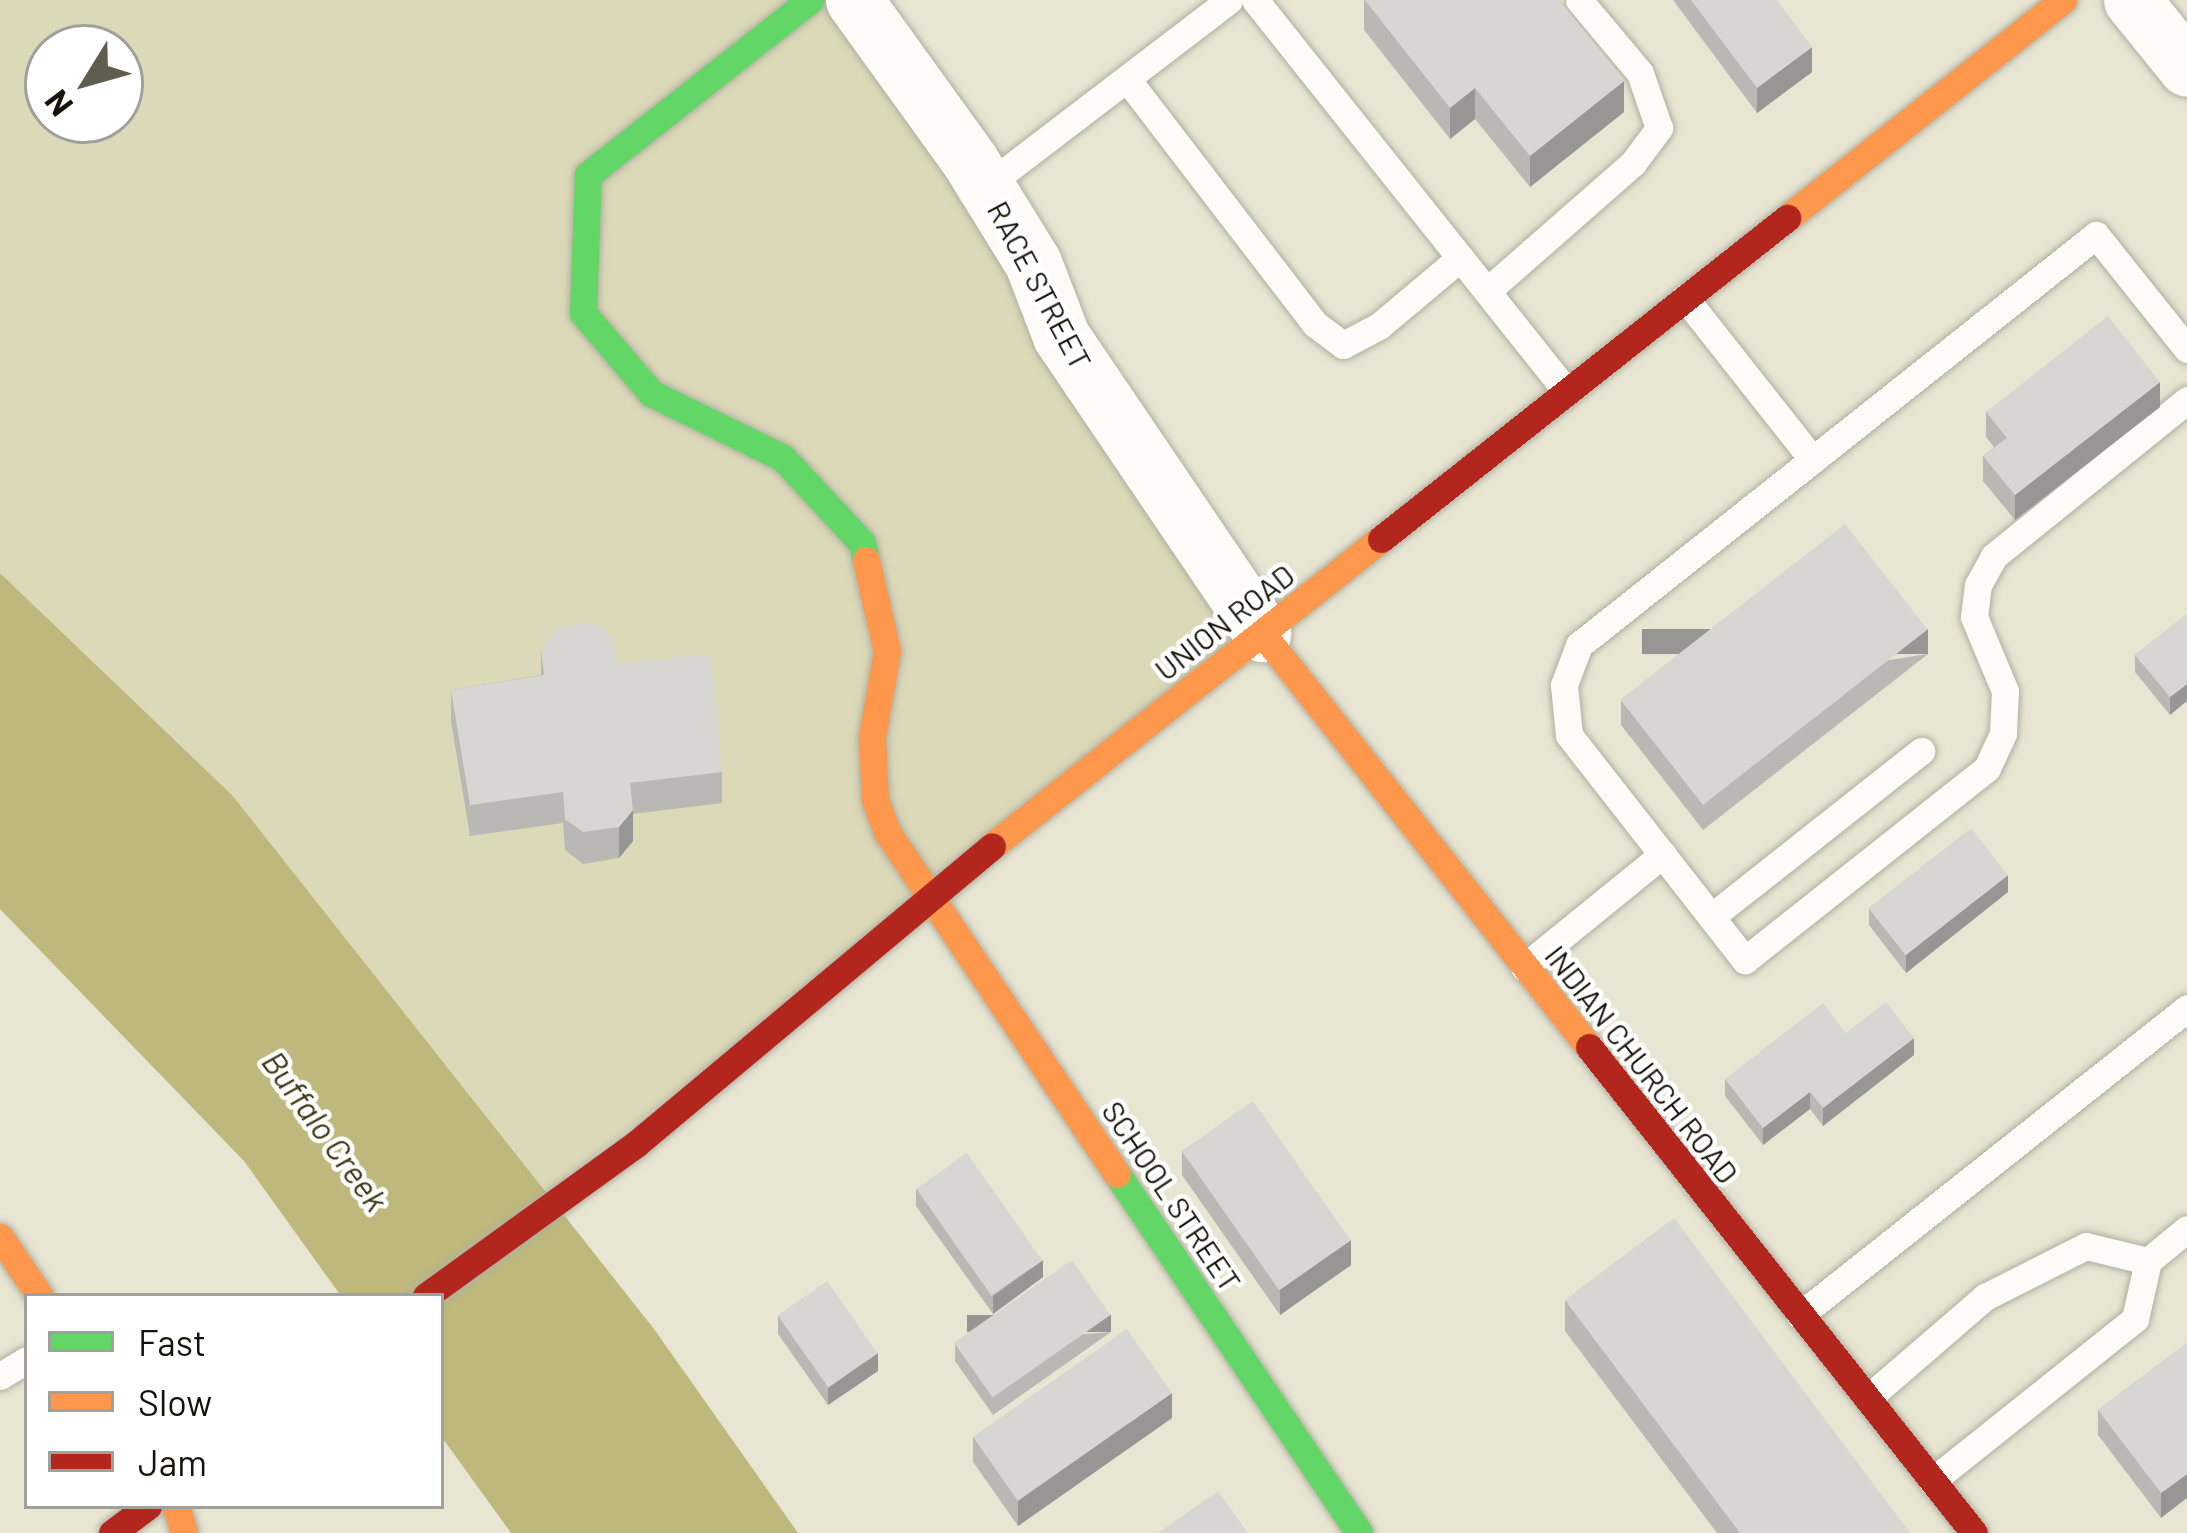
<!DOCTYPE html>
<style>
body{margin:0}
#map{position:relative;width:2187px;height:1533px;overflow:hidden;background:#e8e6d3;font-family:Barlow,sans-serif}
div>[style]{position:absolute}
.green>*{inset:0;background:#dcd9b8}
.water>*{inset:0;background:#beb87c}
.roads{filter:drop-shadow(0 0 3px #b1b0a0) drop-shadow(0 0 3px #b1b0a0)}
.lane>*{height:27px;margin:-13.5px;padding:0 13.5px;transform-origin:13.5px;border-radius:13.5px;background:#fcfbf8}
.street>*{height:57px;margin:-28.5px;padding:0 28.5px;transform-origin:28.5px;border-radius:28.5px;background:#fcfbf8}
.fast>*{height:27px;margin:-13.5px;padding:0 13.5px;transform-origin:13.5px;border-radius:13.5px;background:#63d668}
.slow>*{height:27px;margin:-13.5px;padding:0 13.5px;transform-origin:13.5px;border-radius:13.5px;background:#ff974d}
.jam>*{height:27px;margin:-13.5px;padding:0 13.5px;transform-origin:13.5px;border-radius:13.5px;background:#b3261e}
.wall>*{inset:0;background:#bab8b5}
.shaded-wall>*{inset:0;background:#979694;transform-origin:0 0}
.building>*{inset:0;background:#d8d6d3;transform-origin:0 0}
span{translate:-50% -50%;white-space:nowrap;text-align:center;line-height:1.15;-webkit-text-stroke:9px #fff;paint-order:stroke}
.street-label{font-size:30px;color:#141307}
.water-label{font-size:33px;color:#3b3815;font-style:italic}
.legend{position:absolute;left:24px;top:1293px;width:420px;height:216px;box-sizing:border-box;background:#fff;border:3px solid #a1a19c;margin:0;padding:15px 21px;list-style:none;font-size:36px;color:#141307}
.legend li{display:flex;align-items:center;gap:24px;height:60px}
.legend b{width:60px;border:3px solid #a1a19c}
.north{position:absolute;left:24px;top:24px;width:120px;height:120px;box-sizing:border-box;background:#fff;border:3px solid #a1a19c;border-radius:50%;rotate:233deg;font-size:33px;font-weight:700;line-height:48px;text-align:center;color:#141307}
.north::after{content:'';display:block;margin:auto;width:42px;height:54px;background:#5e5d4e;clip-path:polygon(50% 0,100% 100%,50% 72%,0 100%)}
</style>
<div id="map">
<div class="green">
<div style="clip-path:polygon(evenodd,0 0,854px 0,1262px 633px,546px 1193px,232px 795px,0 573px,0 0,48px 48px,120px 48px,120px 120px,48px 120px,48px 48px)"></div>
</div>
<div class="water">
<div style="clip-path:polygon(0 573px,232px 795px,654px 1329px,798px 1533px,511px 1533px,441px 1436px,441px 1296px,341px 1296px,244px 1161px,0 909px)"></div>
</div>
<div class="roads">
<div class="lane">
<div style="left:1255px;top:0;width:501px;rotate:51.48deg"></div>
<div style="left:1127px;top:79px;width:309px;rotate:52.5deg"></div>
<div style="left:1315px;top:324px;width:35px;rotate:37deg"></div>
<div style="left:1343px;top:345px;width:41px;rotate:-27.8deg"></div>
<div style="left:1379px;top:326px;width:106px;rotate:-40deg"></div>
<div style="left:986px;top:186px;width:306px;rotate:-37.4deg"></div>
<div style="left:1487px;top:291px;width:194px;rotate:-41.2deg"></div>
<div style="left:1633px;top:163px;width:44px;rotate:-53.4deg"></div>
<div style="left:1659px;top:128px;width:58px;rotate:-109.1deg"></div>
<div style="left:1640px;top:73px;width:95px;rotate:-129.9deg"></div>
<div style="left:1685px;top:298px;width:206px;rotate:51.7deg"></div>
<div style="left:2187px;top:349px;width:146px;rotate:-128.6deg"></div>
<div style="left:2096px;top:235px;width:660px;rotate:141.58deg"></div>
<div style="left:1579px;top:645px;width:43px;rotate:110.6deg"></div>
<div style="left:1564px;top:685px;width:50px;rotate:84.3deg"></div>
<div style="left:1569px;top:735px;width:286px;rotate:52deg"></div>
<div style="left:1745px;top:960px;width:309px;rotate:-38.4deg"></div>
<div style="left:1987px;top:768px;width:38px;rotate:-65deg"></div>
<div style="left:2003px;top:733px;width:42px;rotate:-87.3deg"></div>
<div style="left:2005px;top:691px;width:80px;rotate:-112.7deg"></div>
<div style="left:1974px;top:617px;width:32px;rotate:-83deg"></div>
<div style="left:1978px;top:585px;width:33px;rotate:-61deg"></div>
<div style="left:1994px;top:556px;width:248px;rotate:-38.9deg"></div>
<div style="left:1711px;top:917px;width:268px;rotate:-38.3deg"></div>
<div style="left:1524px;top:967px;width:179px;rotate:-39.1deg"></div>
<div style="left:1800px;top:1315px;width:494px;rotate:-38.4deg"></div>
<div style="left:0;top:1376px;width:31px;rotate:-31deg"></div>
<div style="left:1868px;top:1398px;width:155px;rotate:-40.8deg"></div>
<div style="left:1985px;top:1297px;width:113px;rotate:-26.8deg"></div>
<div style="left:2086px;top:1246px;width:64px;rotate:13.6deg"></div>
<div style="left:1932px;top:1481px;width:260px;rotate:-38.6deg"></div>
<div style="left:2135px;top:1319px;width:59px;rotate:-77.4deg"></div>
<div style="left:2148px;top:1261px;width:50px;rotate:-39.4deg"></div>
</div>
<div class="street">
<div style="left:854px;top:0;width:198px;rotate:54.2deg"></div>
<div style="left:970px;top:161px;width:120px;rotate:58.3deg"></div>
<div style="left:1033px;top:263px;width:78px;rotate:69deg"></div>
<div style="left:1061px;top:336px;width:359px;rotate:55.9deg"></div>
<div style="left:2132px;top:0;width:87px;rotate:51deg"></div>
</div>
<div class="fast">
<div style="left:810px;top:0;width:283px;rotate:141.8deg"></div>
<div style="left:588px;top:175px;width:138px;rotate:92.1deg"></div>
<div style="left:583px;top:313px;width:105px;rotate:49.6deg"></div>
<div style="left:651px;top:393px;width:147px;rotate:26.2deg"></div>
<div style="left:783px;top:458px;width:116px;rotate:47.1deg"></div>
<div style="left:862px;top:543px;width:17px;rotate:77deg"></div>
<div style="left:1117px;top:1174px;width:433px;rotate:56deg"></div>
</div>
<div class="slow">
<div style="left:1787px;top:218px;width:352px;rotate:-38.3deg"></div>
<div style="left:866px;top:560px;width:93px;rotate:77deg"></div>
<div style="left:887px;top:651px;width:87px;rotate:99.9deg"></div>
<div style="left:872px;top:737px;width:63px;rotate:87.3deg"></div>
<div style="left:875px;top:800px;width:34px;rotate:69deg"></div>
<div style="left:887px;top:832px;width:412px;rotate:56.1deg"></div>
<div style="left:1262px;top:633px;width:528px;rotate:51.7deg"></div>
<div style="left:992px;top:846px;width:496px;rotate:-38.3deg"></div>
<div style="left:0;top:1237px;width:71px;rotate:55.9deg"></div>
<div style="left:176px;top:1506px;width:28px;rotate:73deg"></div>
</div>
<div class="jam">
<div style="left:1381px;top:539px;width:518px;rotate:-38.33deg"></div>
<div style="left:1589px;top:1047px;width:620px;rotate:51.61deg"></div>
<div style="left:426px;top:1296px;width:259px;rotate:-35.9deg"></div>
<div style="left:636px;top:1144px;width:464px;rotate:-39.9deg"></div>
<div style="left:112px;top:1533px;width:45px;rotate:-36.9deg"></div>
</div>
</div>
<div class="wall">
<div style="clip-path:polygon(1364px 0,1562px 3px,1624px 112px,1530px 187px,1475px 119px,1450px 139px,1364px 30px)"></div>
<div style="clip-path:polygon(1673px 0,1777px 0,1812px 72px,1757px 113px)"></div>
<div style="clip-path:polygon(2160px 407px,2015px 520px,1983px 481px,1983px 456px,1994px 447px,1986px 437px,1986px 412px)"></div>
<div style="clip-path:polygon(2187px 614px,2170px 715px,2135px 672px,2135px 655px)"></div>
<div style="clip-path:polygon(541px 649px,617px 664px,722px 772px,722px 803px,633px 814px,633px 841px,619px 858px,583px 864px,565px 850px,563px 823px,470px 836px,451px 721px,451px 690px,541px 675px)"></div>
<div style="clip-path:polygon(1928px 654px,1703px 830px,1621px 725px,1621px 701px)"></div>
<div style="clip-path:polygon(2008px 892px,1906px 973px,1869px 925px,1869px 908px)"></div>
<div style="clip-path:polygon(1846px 1033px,1914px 1055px,1823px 1126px,1810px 1109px,1763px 1145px,1725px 1096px,1725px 1079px)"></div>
<div style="clip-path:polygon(1182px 1151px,1351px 1265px,1280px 1315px,1182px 1175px)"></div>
<div style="clip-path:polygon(916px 1189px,1043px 1277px,993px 1314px,916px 1206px)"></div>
<div style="clip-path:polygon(1565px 1300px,1910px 1533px,1717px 1533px,1565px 1331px)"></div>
<div style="clip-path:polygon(778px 1316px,878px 1371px,828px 1405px,778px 1334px)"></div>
<div style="clip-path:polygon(1111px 1332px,993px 1415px,955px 1361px,955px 1344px)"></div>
<div style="clip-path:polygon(2187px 1343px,2161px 1518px,2098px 1435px,2098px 1410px)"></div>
<div style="clip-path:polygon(1172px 1418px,1018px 1526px,973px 1462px,973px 1437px)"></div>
</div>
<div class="shaded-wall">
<div style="clip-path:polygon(1812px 47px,1812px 72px,1757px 113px,1757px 88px)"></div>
<div style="clip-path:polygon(1624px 81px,1624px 112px,1530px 187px,1530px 156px)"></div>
<div style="clip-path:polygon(1475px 88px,1475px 119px,1450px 139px,1450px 108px)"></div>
<div style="clip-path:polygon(2160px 382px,2160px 407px,2015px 520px,2015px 495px)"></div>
<div style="left:1928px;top:629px;width:25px;height:286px;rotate:90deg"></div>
<div style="clip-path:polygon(2187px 684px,2187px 701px,2170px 715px,2170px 697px)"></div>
<div style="clip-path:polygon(633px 810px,633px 841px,619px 858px,619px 827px)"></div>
<div style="clip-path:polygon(2008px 875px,2008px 892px,1906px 973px,1906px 955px)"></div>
<div style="clip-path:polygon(1914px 1038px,1914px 1055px,1823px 1126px,1823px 1108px)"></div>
<div style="clip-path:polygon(1810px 1092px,1810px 1109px,1763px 1145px,1763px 1128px)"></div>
<div style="clip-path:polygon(1351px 1240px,1351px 1265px,1280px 1315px,1280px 1290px)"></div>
<div style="clip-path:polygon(1043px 1260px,1043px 1277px,993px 1314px,993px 1296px)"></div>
<div style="left:1111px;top:1315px;width:17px;height:144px;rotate:90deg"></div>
<div style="clip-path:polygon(878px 1353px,878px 1371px,828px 1405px,828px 1388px)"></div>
<div style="clip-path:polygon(1172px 1393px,1172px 1418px,1018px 1526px,1018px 1501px)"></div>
<div style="clip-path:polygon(2187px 1474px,2187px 1498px,2161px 1518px,2161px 1493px)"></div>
</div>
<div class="building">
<div style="clip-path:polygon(1365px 0,1559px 0,1624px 81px,1530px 156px,1475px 88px,1450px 108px)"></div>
<div style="clip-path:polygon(1691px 0,1777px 0,1812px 47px,1757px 88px)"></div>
<div style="clip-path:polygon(2108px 316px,2160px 382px,2015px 495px,1983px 456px,2007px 438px,1986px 412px)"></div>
<div style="left:1845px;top:524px;width:134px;height:285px;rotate:52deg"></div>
<div style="clip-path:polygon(2187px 614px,2187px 684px,2170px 697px,2135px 655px)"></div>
<div style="clip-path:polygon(595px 622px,613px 638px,617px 664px,710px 654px,722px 772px,630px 783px,633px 810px,619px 827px,583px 832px,565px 819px,563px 792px,470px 805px,451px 690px,544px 675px,541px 649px,558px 627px)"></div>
<div style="left:1971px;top:828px;width:60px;height:130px;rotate:52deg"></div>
<div style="clip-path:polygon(1886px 1002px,1914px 1038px,1823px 1108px,1810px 1092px,1763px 1128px,1725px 1079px,1823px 1003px,1846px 1033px)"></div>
<div style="left:1253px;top:1101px;width:170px;height:87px;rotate:55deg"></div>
<div style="left:967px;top:1153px;width:131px;height:62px;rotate:55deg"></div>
<div style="clip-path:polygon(1674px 1218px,1910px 1533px,1740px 1533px,1565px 1300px)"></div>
<div style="left:1072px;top:1260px;width:67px;height:144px;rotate:55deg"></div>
<div style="left:827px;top:1281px;width:88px;height:60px;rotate:55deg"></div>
<div style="left:1127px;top:1329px;width:78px;height:188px;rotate:55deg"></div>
<div style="clip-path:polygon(2187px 1343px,2187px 1474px,2161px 1493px,2098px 1410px)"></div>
<div style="clip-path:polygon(1218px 1491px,1248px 1533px,1158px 1533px)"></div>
</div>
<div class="street-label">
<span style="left:1040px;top:285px;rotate:62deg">RACE STREET</span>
<span style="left:1224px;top:622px;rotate:-38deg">UNION ROAD</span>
<span style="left:1642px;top:1064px;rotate:52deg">INDIAN CHURCH ROAD</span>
<span style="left:1172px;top:1196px;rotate:56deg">SCHOOL STREET</span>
</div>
<div class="water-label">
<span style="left:325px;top:1131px;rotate:54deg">Buffalo Creek</span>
</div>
<ul class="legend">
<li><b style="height:15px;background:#63d668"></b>Fast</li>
<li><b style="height:15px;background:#ff974d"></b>Slow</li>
<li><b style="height:15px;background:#b3261e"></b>Jam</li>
</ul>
<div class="north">N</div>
</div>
